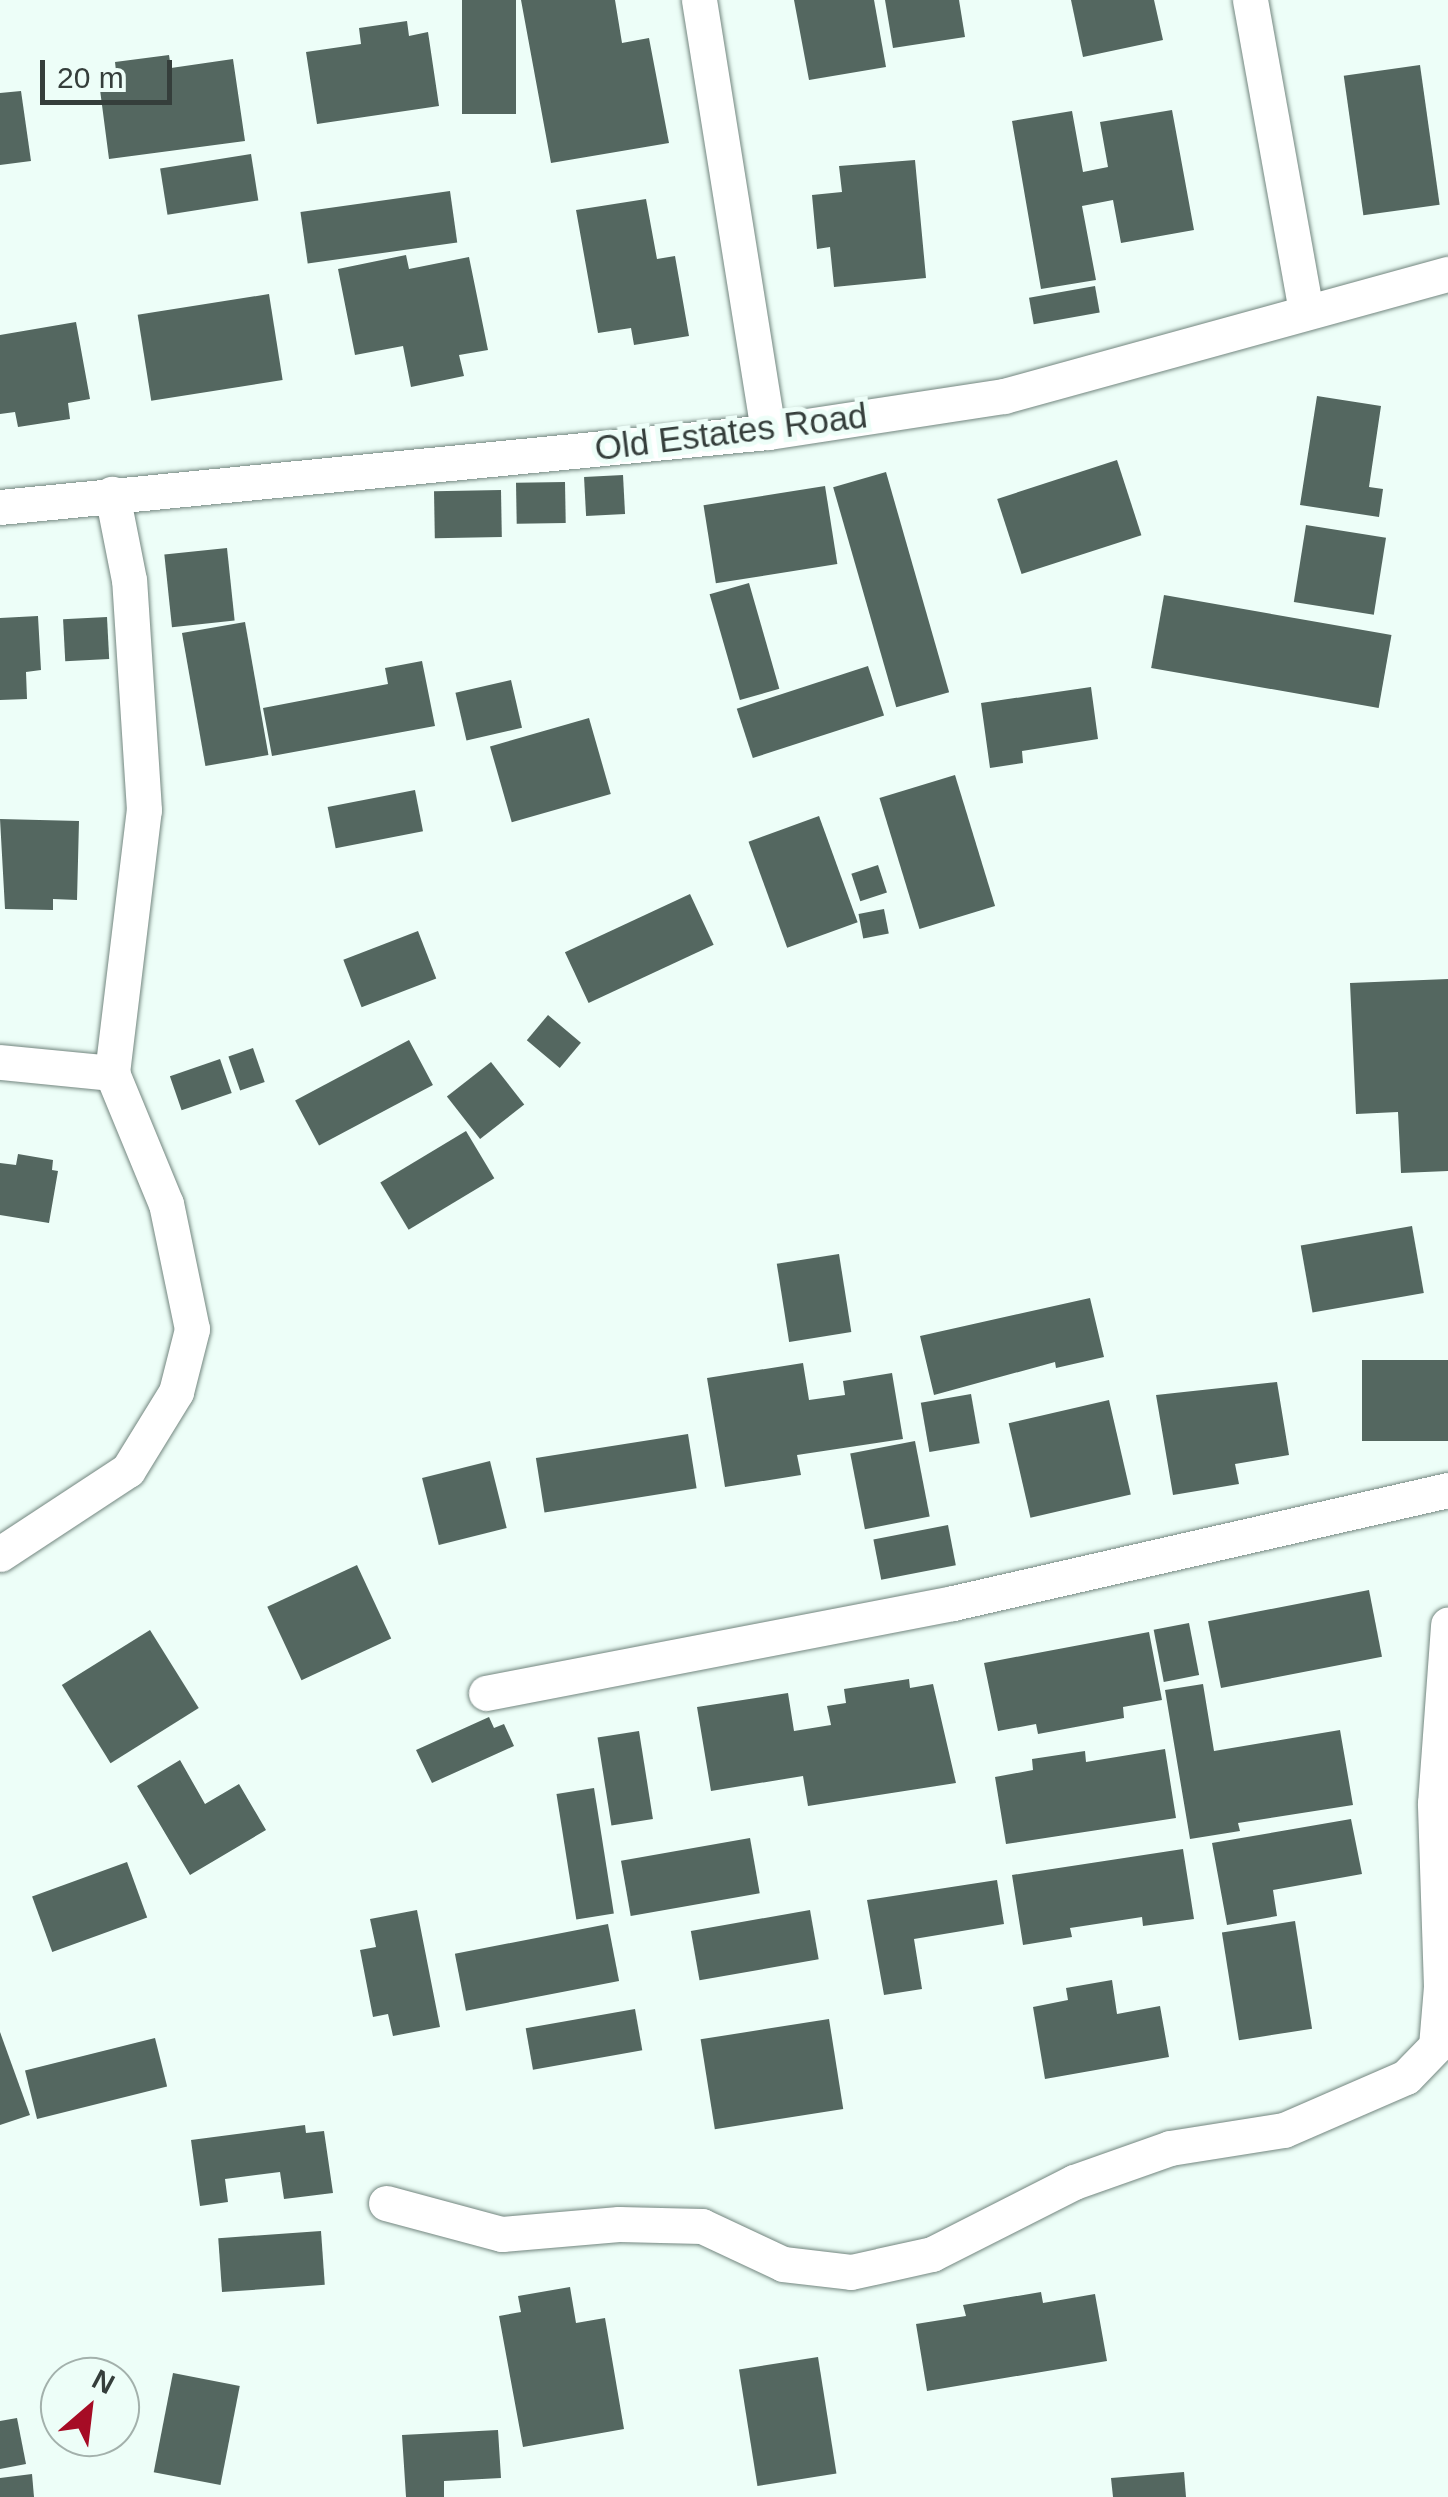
<!DOCTYPE html>
<style>
body{margin:0}
#map{position:relative;width:1448px;height:2497px;overflow:hidden;background:#edfef8;font-family:Helvetica,sans-serif}
div>[style]{position:absolute}
.building>*{inset:0;background:#546760;transform-origin:0 0}
.roads{filter:drop-shadow(0 0 2px #73867f) drop-shadow(0 0 2px #73867f)}
.street>*{height:35px;margin:-17.5px;padding:0 17.5px;transform-origin:17.5px;border-radius:17.5px;background:#fff}
span{translate:-50% -50%;white-space:nowrap;text-align:center;line-height:1.15;-webkit-text-stroke:10px #edfef8;paint-order:stroke}
.street-label{font-size:35px;color:#353e3b}
.north{position:absolute;left:40px;top:2357px;width:100px;height:100px;box-sizing:border-box;background:#edfef8;border:2px solid #a3b1ac;border-radius:50%;rotate:28deg;font-size:28px;font-weight:700;line-height:40px;text-align:center;color:#353e3b}
.north::after{content:'';display:block;margin:auto;width:35px;height:45px;background:#a60c25;clip-path:polygon(50% 0,100% 100%,50% 72%,0 100%)}
.scale{position:absolute;left:40px;top:60px;width:132px;height:45px;box-sizing:border-box;border:5px solid #353e3b;border-top:0;padding-left:12px;font-size:30px;line-height:35px;white-space:nowrap;color:#353e3b;-webkit-text-stroke:8px #edfef8;paint-order:stroke}
</style>
<div id="map">
<div class="building">
<div style="left:462px;top:0;width:54px;height:114px"></div>
<div style="clip-path:polygon(521px 0,615px 0,622px 43px,649px 38px,669px 143px,551px 163px)"></div>
<div style="clip-path:polygon(794px 0,874px 0,886px 67px,809px 80px)"></div>
<div style="clip-path:polygon(885px 0,959px 0,965px 37px,893px 48px)"></div>
<div style="clip-path:polygon(1071px 0,1154px 0,1163px 40px,1083px 57px)"></div>
<div style="clip-path:polygon(407px 21px,409px 36px,428px 32px,439px 106px,317px 124px,306px 52px,361px 44px,359px 28px)"></div>
<div style="clip-path:polygon(169px 55px,171px 68px,233px 59px,245px 141px,109px 159px,99px 82px,117px 80px,115px 62px)"></div>
<div style="left:1420px;top:65px;width:141px;height:77px;rotate:82deg"></div>
<div style="clip-path:polygon(21px 91px,31px 161px,0 165px,0 93px)"></div>
<div style="clip-path:polygon(1172px 110px,1194px 230px,1121px 243px,1113px 200px,1082px 206px,1096px 280px,1041px 289px,1012px 121px,1072px 111px,1083px 172px,1108px 167px,1100px 122px)"></div>
<div style="left:251px;top:154px;width:47px;height:92px;rotate:81deg"></div>
<div style="clip-path:polygon(915px 160px,926px 278px,834px 287px,830px 247px,817px 249px,812px 195px,842px 192px,839px 166px)"></div>
<div style="left:450px;top:191px;width:52px;height:151px;rotate:82deg"></div>
<div style="clip-path:polygon(646px 199px,657px 259px,675px 256px,689px 336px,634px 345px,631px 328px,598px 333px,576px 210px)"></div>
<div style="clip-path:polygon(406px 255px,409px 269px,469px 257px,488px 350px,459px 355px,464px 376px,411px 387px,403px 346px,355px 355px,338px 269px)"></div>
<div style="left:1095px;top:286px;width:27px;height:67px;rotate:80deg"></div>
<div style="left:269px;top:294px;width:87px;height:133px;rotate:81deg"></div>
<div style="clip-path:polygon(76px 322px,90px 399px,68px 403px,70px 419px,18px 427px,15px 412px,0 414px,0 335px)"></div>
<div style="clip-path:polygon(1317px 396px,1381px 406px,1369px 487px,1383px 489px,1379px 517px,1300px 505px)"></div>
<div style="left:1117px;top:460px;width:79px;height:126px;rotate:72deg"></div>
<div style="left:886px;top:472px;width:229px;height:55px;rotate:74deg"></div>
<div style="left:623px;top:475px;width:39px;height:39px;rotate:87deg"></div>
<div style="left:565px;top:482px;width:41px;height:49px;rotate:89deg"></div>
<div style="left:825px;top:486px;width:79px;height:123px;rotate:81deg"></div>
<div style="left:501px;top:490px;width:47px;height:67px;rotate:89deg"></div>
<div style="left:1306px;top:525px;width:81px;height:78px;rotate:9deg"></div>
<div style="left:227px;top:548px;width:73px;height:63px;rotate:84deg"></div>
<div style="left:749px;top:583px;width:110px;height:41px;rotate:74deg"></div>
<div style="left:1164px;top:595px;width:231px;height:74px;rotate:10deg"></div>
<div style="clip-path:polygon(38px 616px,41px 670px,26px 672px,27px 699px,0 700px,0 618px)"></div>
<div style="left:107px;top:617px;width:42px;height:44px;rotate:87deg"></div>
<div style="left:245px;top:622px;width:135px;height:64px;rotate:80deg"></div>
<div style="clip-path:polygon(422px 661px,435px 726px,272px 756px,263px 708px,388px 684px,385px 668px)"></div>
<div style="left:868px;top:666px;width:52px;height:138px;rotate:72deg"></div>
<div style="left:511px;top:680px;width:49px;height:57px;rotate:77deg"></div>
<div style="clip-path:polygon(1091px 687px,1098px 739px,1022px 751px,1023px 763px,990px 768px,981px 703px)"></div>
<div style="left:589px;top:718px;width:79px;height:103px;rotate:74deg"></div>
<div style="left:955px;top:775px;width:137px;height:79px;rotate:73deg"></div>
<div style="left:415px;top:790px;width:42px;height:89px;rotate:79deg"></div>
<div style="left:819px;top:816px;width:113px;height:75px;rotate:70deg"></div>
<div style="clip-path:polygon(0 819px,79px 821px,77px 900px,53px 899px,53px 910px,5px 909px)"></div>
<div style="left:878px;top:865px;width:29px;height:28px;rotate:72deg"></div>
<div style="left:690px;top:894px;width:56px;height:138px;rotate:65deg"></div>
<div style="left:884px;top:909px;width:25px;height:26px;rotate:79deg"></div>
<div style="left:418px;top:931px;width:51px;height:80px;rotate:69deg"></div>
<div style="clip-path:polygon(1448px 979px,1448px 1171px,1401px 1173px,1398px 1112px,1356px 1114px,1350px 983px)"></div>
<div style="left:548px;top:1015px;width:43px;height:33px;rotate:40deg"></div>
<div style="left:409px;top:1040px;width:51px;height:129px;rotate:62deg"></div>
<div style="left:253px;top:1048px;width:36px;height:26px;rotate:71deg"></div>
<div style="left:220px;top:1059px;width:36px;height:53px;rotate:71deg"></div>
<div style="left:491px;top:1062px;width:54px;height:56px;rotate:52deg"></div>
<div style="left:466px;top:1131px;width:55px;height:100px;rotate:59deg"></div>
<div style="clip-path:polygon(18px 1154px,53px 1160px,52px 1170px,58px 1171px,49px 1223px,0 1215px,0 1163px,16px 1165px)"></div>
<div style="left:1412px;top:1226px;width:68px;height:113px;rotate:80deg"></div>
<div style="left:839px;top:1254px;width:79px;height:63px;rotate:81deg"></div>
<div style="clip-path:polygon(1090px 1298px,1104px 1357px,1056px 1368px,1055px 1362px,934px 1395px,920px 1336px)"></div>
<div style="left:1448px;top:1360px;width:81px;height:86px;rotate:90deg"></div>
<div style="clip-path:polygon(803px 1363px,809px 1400px,845px 1395px,843px 1381px,892px 1373px,903px 1439px,797px 1455px,801px 1475px,725px 1487px,707px 1378px)"></div>
<div style="clip-path:polygon(1277px 1382px,1289px 1455px,1235px 1464px,1239px 1484px,1173px 1495px,1156px 1395px)"></div>
<div style="left:971px;top:1394px;width:50px;height:51px;rotate:80deg"></div>
<div style="left:1109px;top:1400px;width:97px;height:103px;rotate:77deg"></div>
<div style="left:688px;top:1434px;width:55px;height:154px;rotate:81deg"></div>
<div style="left:915px;top:1441px;width:77px;height:66px;rotate:79deg"></div>
<div style="left:490px;top:1461px;width:69px;height:70px;rotate:76deg"></div>
<div style="left:948px;top:1525px;width:41px;height:76px;rotate:79deg"></div>
<div style="left:357px;top:1565px;width:81px;height:99px;rotate:65deg"></div>
<div style="left:1369px;top:1590px;width:68px;height:164px;rotate:79deg"></div>
<div style="left:1189px;top:1623px;width:53px;height:36px;rotate:79deg"></div>
<div style="left:150px;top:1630px;width:92px;height:104px;rotate:58deg"></div>
<div style="clip-path:polygon(1149px 1632px,1162px 1700px,1123px 1707px,1124px 1718px,1038px 1734px,1036px 1724px,998px 1731px,984px 1663px)"></div>
<div style="clip-path:polygon(909px 1679px,910px 1688px,933px 1684px,956px 1783px,808px 1806px,803px 1776px,711px 1791px,697px 1707px,788px 1693px,794px 1731px,831px 1725px,827px 1706px,846px 1703px,844px 1689px)"></div>
<div style="clip-path:polygon(1203px 1684px,1214px 1751px,1340px 1730px,1353px 1805px,1238px 1823px,1240px 1831px,1190px 1839px,1165px 1690px)"></div>
<div style="clip-path:polygon(489px 1717px,494px 1728px,504px 1724px,514px 1746px,432px 1783px,416px 1750px)"></div>
<div style="left:639px;top:1731px;width:89px;height:42px;rotate:81deg"></div>
<div style="clip-path:polygon(1165px 1749px,1176px 1818px,1006px 1844px,995px 1777px,1033px 1770px,1032px 1759px,1085px 1751px,1086px 1762px)"></div>
<div style="clip-path:polygon(180px 1760px,205px 1804px,239px 1784px,266px 1830px,190px 1875px,137px 1786px)"></div>
<div style="left:594px;top:1788px;width:127px;height:38px;rotate:81deg"></div>
<div style="clip-path:polygon(1351px 1819px,1362px 1874px,1273px 1890px,1277px 1916px,1227px 1925px,1212px 1843px)"></div>
<div style="left:750px;top:1838px;width:56px;height:131px;rotate:80deg"></div>
<div style="clip-path:polygon(1183px 1849px,1194px 1919px,1143px 1926px,1142px 1917px,1070px 1928px,1072px 1937px,1023px 1945px,1012px 1875px)"></div>
<div style="left:127px;top:1862px;width:59px;height:101px;rotate:70deg"></div>
<div style="clip-path:polygon(997px 1880px,1004px 1924px,914px 1939px,922px 1989px,884px 1995px,867px 1900px)"></div>
<div style="clip-path:polygon(417px 1910px,440px 2027px,393px 2036px,388px 2014px,373px 2017px,360px 1950px,376px 1947px,370px 1919px)"></div>
<div style="left:810px;top:1910px;width:50px;height:121px;rotate:80deg"></div>
<div style="left:1295px;top:1921px;width:109px;height:74px;rotate:81deg"></div>
<div style="left:608px;top:1924px;width:58px;height:156px;rotate:79deg"></div>
<div style="clip-path:polygon(1112px 1980px,1117px 2014px,1160px 2006px,1169px 2057px,1045px 2079px,1033px 2007px,1068px 2000px,1066px 1988px)"></div>
<div style="left:635px;top:2009px;width:42px;height:111px;rotate:80deg"></div>
<div style="left:829px;top:2019px;width:91px;height:130px;rotate:81deg"></div>
<div style="clip-path:polygon(0 2032px,30px 2115px,0 2125px)"></div>
<div style="left:155px;top:2038px;width:50px;height:134px;rotate:76deg"></div>
<div style="clip-path:polygon(305px 2125px,306px 2133px,324px 2131px,333px 2193px,284px 2199px,280px 2172px,225px 2179px,228px 2202px,200px 2206px,191px 2140px)"></div>
<div style="left:321px;top:2231px;width:54px;height:103px;rotate:86deg"></div>
<div style="clip-path:polygon(570px 2287px,576px 2323px,605px 2318px,624px 2429px,523px 2447px,499px 2316px,521px 2312px,518px 2296px)"></div>
<div style="clip-path:polygon(1041px 2292px,1043px 2303px,1095px 2294px,1107px 2361px,927px 2391px,916px 2324px,966px 2316px,963px 2305px)"></div>
<div style="left:818px;top:2357px;width:118px;height:80px;rotate:81deg"></div>
<div style="left:173px;top:2373px;width:68px;height:101px;rotate:11deg"></div>
<div style="clip-path:polygon(17px 2418px,26px 2464px,0 2469px,0 2421px)"></div>
<div style="clip-path:polygon(498px 2430px,501px 2478px,444px 2481px,444px 2497px,406px 2497px,402px 2435px)"></div>
<div style="clip-path:polygon(1184px 2472px,1186px 2497px,1113px 2497px,1111px 2478px)"></div>
<div style="clip-path:polygon(32px 2474px,34px 2497px,0 2497px,0 2478px)"></div>
</div>
<div class="roads">
<div class="street">
<div style="left:699px;top:0;width:437px;rotate:80.9deg"></div>
<div style="left:1250px;top:0;width:316px;rotate:79.8deg"></div>
<div style="left:0;top:507px;width:772px;rotate:-5.58deg"></div>
<div style="left:768px;top:432px;width:239px;rotate:-8.7deg"></div>
<div style="left:1004px;top:396px;width:460px;rotate:-15.4deg"></div>
<div style="left:0;top:1062px;width:113px;rotate:5.6deg"></div>
<div style="left:112px;top:1073px;width:265px;rotate:-83.1deg"></div>
<div style="left:144px;top:810px;width:230px;rotate:-93.7deg"></div>
<div style="left:129px;top:580px;width:88px;rotate:-101.2deg"></div>
<div style="left:0;top:1554px;width:153px;rotate:-33.3deg"></div>
<div style="left:128px;top:1470px;width:92px;rotate:-58.4deg"></div>
<div style="left:176px;top:1392px;width:65px;rotate:-75.7deg"></div>
<div style="left:192px;top:1329px;width:128px;rotate:-101.7deg"></div>
<div style="left:166px;top:1204px;width:142px;rotate:-112.4deg"></div>
<div style="left:486px;top:1693px;width:476px;rotate:-10.9deg"></div>
<div style="left:953px;top:1603px;width:508px;rotate:-12.86deg"></div>
<div style="left:386px;top:2203px;width:120px;rotate:15deg"></div>
<div style="left:502px;top:2234px;width:117px;rotate:-4.9deg"></div>
<div style="left:619px;top:2224px;width:83px;rotate:1.4deg"></div>
<div style="left:702px;top:2226px;width:89px;rotate:25.1deg"></div>
<div style="left:783px;top:2264px;width:68px;rotate:6.7deg"></div>
<div style="left:851px;top:2272px;width:83px;rotate:-12.5deg"></div>
<div style="left:932px;top:2254px;width:159px;rotate:-26.9deg"></div>
<div style="left:1074px;top:2182px;width:102px;rotate:-19.5deg"></div>
<div style="left:1170px;top:2148px;width:115px;rotate:-9deg"></div>
<div style="left:1284px;top:2130px;width:133px;rotate:-23.5deg"></div>
<div style="left:1406px;top:2077px;width:43px;rotate:-45.9deg"></div>
<div style="left:1436px;top:2046px;width:59px;rotate:-85.2deg"></div>
<div style="left:1441px;top:1987px;width:184px;rotate:-91.9deg"></div>
<div style="left:1435px;top:1803px;width:179px;rotate:-85.8deg"></div>
</div>
</div>
<div class="street-label">
<span style="left:731px;top:432px;rotate:-7deg">Old Estates Road</span>
</div>
<div class="north">N</div>
<div class="scale">20 m</div>
</div>
